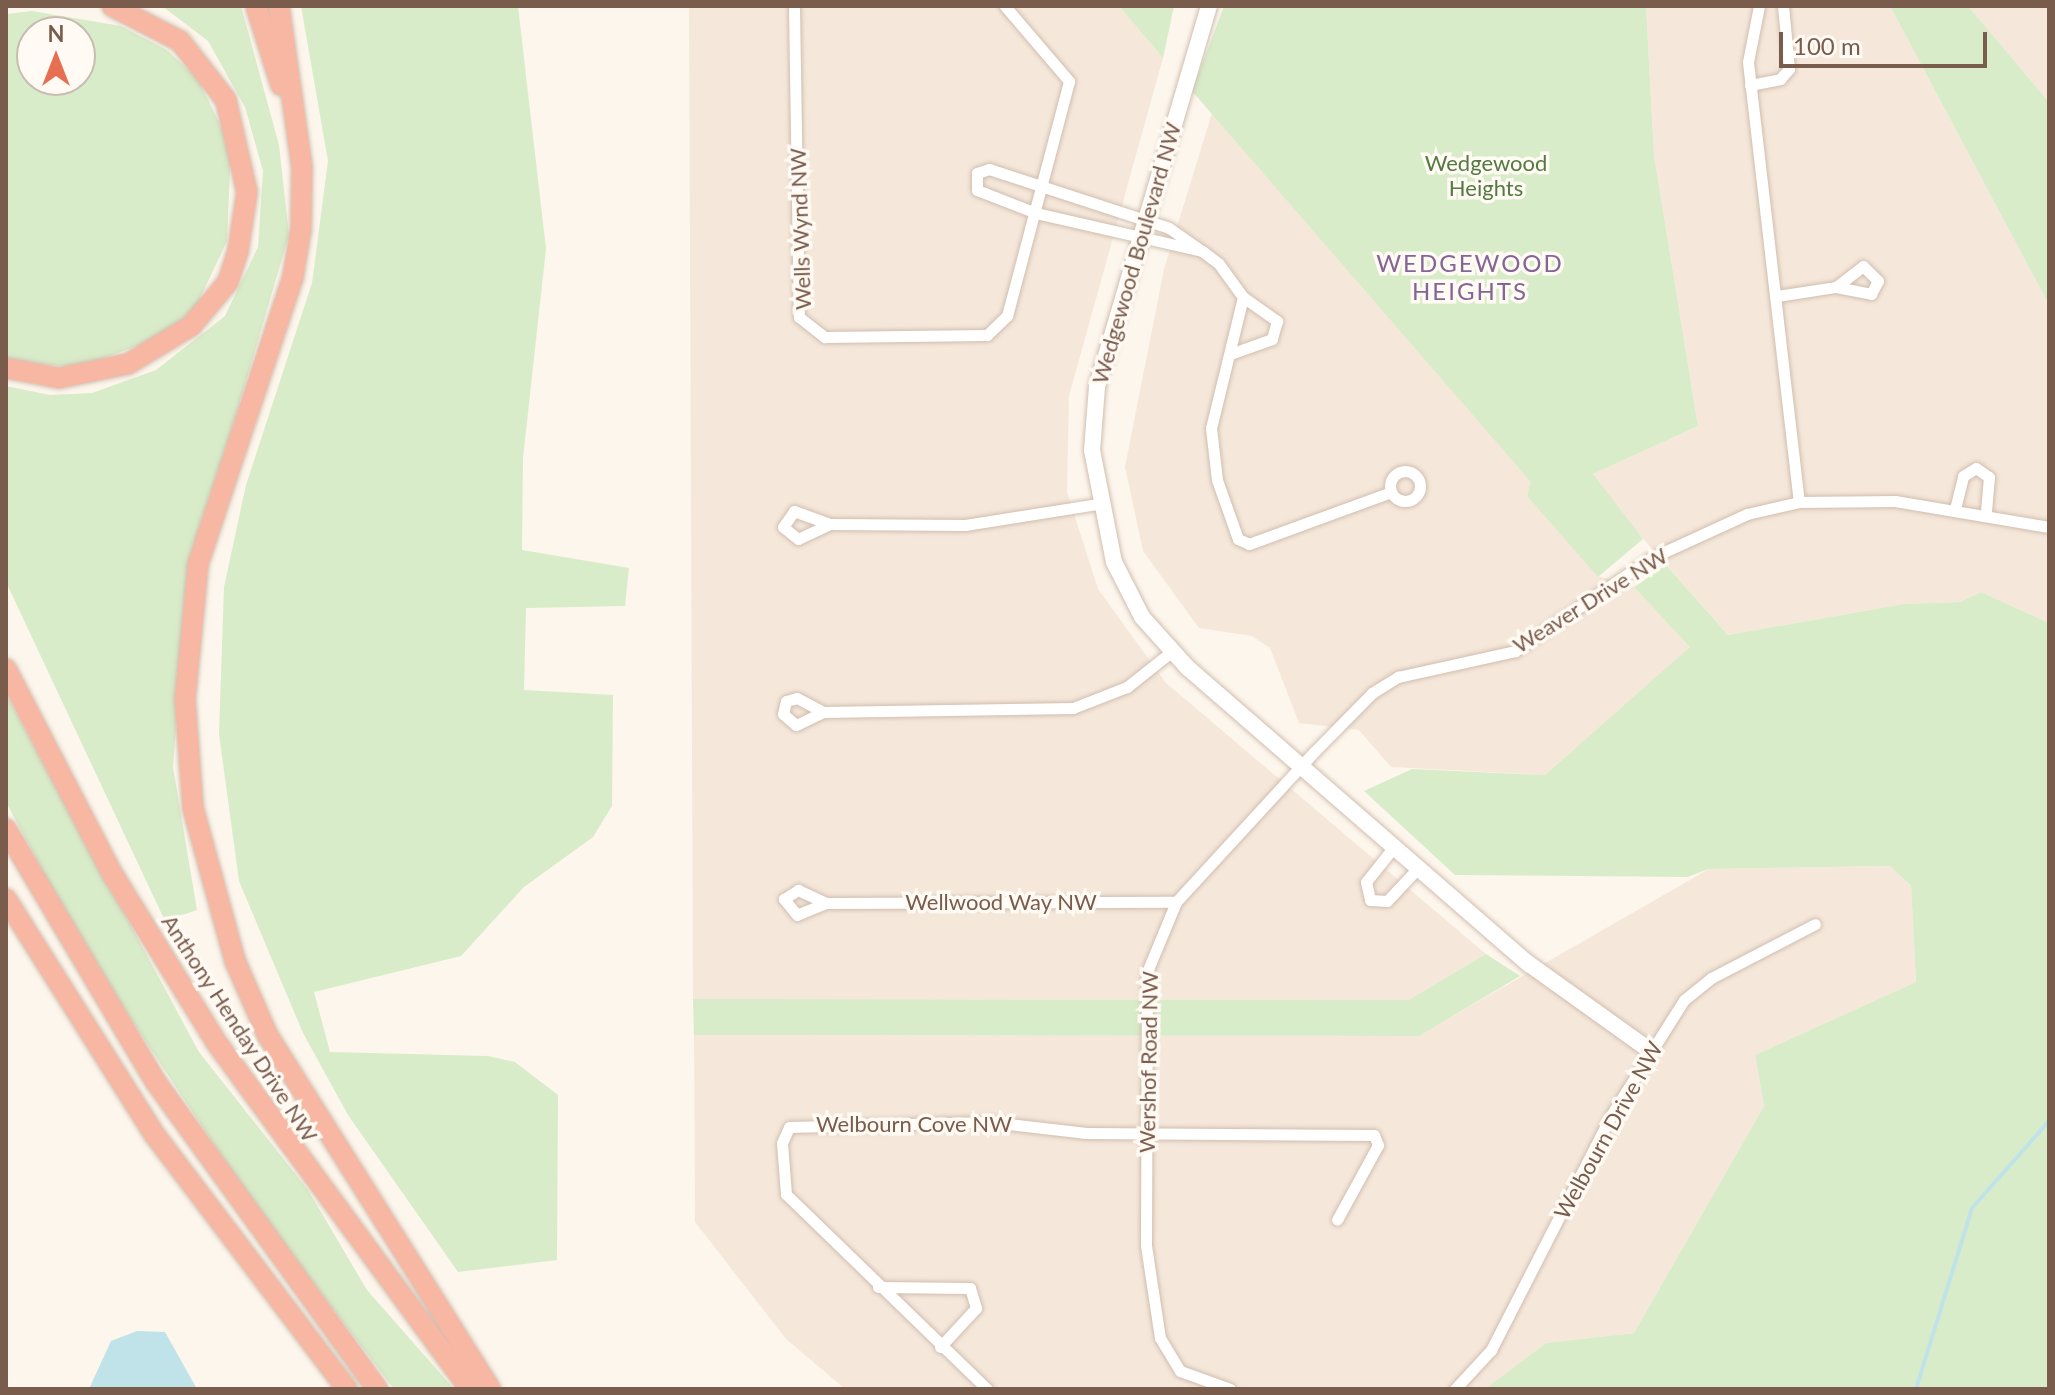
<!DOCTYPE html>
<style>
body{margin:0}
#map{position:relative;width:2055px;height:1395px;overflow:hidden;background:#fdf6ec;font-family:Lato,sans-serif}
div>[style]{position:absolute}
.residential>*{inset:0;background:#f5e8da}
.green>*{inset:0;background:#d8ecc9}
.water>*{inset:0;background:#bfe3e8}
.stream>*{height:4px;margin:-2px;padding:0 2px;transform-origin:2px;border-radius:2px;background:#bfe3e8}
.roads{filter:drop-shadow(0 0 2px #d1beb0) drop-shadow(0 0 2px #d1beb0)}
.street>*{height:11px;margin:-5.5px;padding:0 5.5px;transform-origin:5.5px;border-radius:5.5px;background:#fff}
.street>.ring{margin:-5.5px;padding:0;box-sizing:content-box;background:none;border:11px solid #fff;border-radius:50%}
.secondary>*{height:16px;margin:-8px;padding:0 8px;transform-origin:8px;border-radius:8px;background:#fff}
.highway>*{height:20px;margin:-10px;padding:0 10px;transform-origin:10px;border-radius:10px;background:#f7b7a3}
span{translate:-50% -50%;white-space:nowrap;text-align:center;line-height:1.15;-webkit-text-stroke:7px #fffaf3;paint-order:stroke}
.park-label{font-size:22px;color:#537a41}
.street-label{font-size:22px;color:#7a5c4d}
.neighbourhood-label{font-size:24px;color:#846695;letter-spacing:2px}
.frame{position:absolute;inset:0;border:8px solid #7a5c4d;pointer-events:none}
.north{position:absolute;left:16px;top:16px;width:80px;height:80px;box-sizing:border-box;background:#fffaf3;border:2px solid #cabbb1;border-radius:50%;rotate:0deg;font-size:22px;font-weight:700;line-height:32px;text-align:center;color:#7a5c4d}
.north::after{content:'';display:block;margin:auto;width:28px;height:36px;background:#e76f51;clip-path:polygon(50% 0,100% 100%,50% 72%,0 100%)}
.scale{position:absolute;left:1779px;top:32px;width:208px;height:36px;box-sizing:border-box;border:4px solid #7a5c4d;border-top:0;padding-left:10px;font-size:24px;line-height:28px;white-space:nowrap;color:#7a5c4d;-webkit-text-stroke:6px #fffaf3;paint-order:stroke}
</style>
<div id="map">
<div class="residential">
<div style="clip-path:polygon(689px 6px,1119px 6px,1163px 58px,1069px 396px,1067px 492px,1098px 589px,1166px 683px,1486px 954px,1410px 1000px,693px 999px)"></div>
<div style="clip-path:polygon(1646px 6px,1890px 6px,2049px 305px,2049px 623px,1981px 592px,1960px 602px,1904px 604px,1728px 635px,1594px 483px,1593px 474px,1698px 426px,1654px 155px)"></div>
<div style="clip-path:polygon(1968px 6px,2049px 6px,2049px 102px)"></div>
<div style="clip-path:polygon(1212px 113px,1532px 482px,1527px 496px,1598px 576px,1634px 587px,1691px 647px,1545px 775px,1391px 767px,1359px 730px,1299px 723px,1270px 648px,1252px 636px,1199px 628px,1143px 551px,1125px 467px,1164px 269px)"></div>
<div style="clip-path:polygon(1890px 866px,1911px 886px,1916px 982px,1755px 1055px,1764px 1106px,1634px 1333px,1546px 1343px,1485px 1389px,845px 1389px,786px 1339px,695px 1222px,694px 1035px,1418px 1036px,1709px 869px)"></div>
</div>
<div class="green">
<div style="clip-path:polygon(162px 6px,241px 6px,279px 145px,289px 235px,187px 582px,173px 767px,197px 910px,165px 921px,6px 582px,6px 386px,50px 395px,92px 393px,156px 370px,225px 316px,258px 247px,263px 171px,245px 107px,208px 41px)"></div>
<div style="clip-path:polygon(301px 6px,518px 6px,546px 249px,523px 458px,522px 550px,629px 568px,625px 606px,526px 608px,524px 690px,613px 695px,612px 806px,593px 837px,524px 887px,461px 956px,314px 992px,330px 1052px,488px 1056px,515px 1062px,558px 1095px,557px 1260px,458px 1272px,348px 1115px,303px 1033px,239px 881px,219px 734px,224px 587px,246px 485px,312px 283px,328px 161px)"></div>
<div style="clip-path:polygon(1119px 6px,1174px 6px,1163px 58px)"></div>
<div style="clip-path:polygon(1224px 6px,1646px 6px,1654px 155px,1698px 426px,1593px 474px,1643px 539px,1598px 577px,1527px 496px,1531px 482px,1192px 91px)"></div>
<div style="clip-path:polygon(1890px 6px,1968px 6px,2049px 102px,2049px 305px)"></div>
<div style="clip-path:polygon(evenodd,32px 11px,121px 26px,167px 50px,198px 79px,231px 147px,227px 241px,195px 309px,172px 332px,82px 367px,6px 362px,6px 14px,32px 11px,32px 32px,80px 32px,80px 80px,32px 80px,32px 32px)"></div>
<div style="clip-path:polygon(1666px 565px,1728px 635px,1904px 604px,1960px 602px,1981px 592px,2049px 623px,2049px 1389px,1485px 1389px,1546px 1343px,1634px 1333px,1764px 1106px,1755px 1055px,1916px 982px,1911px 886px,1890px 866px,1709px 869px,1687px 877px,1455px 875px,1364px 791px,1412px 769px,1545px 775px,1690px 647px,1634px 587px)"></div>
<div style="clip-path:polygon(6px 694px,199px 1052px,308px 1190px,367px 1290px,454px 1389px,394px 1389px,259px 1212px,83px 947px,6px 802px)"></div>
<div style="clip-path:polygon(1486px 954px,1520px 976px,1419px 1036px,694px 1035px,693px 999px,1409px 1000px)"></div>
</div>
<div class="water">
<div style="clip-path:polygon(137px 1331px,165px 1332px,197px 1389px,89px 1389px,111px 1341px)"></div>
</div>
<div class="stream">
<div style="left:1916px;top:1389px;width:189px;rotate:-72.8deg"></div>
<div style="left:1972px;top:1208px;width:116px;rotate:-48.5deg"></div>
</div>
<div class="roads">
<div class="street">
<div style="left:794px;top:6px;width:311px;rotate:89.1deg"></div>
<div style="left:799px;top:317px;width:33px;rotate:38deg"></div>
<div style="left:825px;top:337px;width:162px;rotate:-0.7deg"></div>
<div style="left:987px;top:335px;width:28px;rotate:-44deg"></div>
<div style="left:1007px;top:316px;width:243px;rotate:-75.2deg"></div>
<div style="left:1069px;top:81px;width:99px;rotate:-130.5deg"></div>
<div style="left:1759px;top:6px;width:57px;rotate:101.1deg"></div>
<div style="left:1748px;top:62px;width:443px;rotate:83.4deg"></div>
<div style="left:1750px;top:85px;width:31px;rotate:-11deg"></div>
<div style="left:1780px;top:79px;width:13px;rotate:-48deg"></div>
<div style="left:1789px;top:69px;width:63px;rotate:-95.4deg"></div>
<div style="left:1202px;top:251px;width:170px;rotate:-167.1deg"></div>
<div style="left:1036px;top:213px;width:63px;rotate:-158.7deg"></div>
<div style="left:977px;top:190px;width:17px;rotate:-90deg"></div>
<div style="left:977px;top:173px;width:13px;rotate:-18deg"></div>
<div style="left:989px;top:169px;width:189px;rotate:18.1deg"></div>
<div style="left:1169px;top:228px;width:40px;rotate:34.9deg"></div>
<div style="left:1202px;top:251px;width:21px;rotate:37deg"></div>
<div style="left:1219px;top:264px;width:41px;rotate:54deg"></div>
<div style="left:1243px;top:297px;width:42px;rotate:35.2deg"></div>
<div style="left:1277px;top:321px;width:19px;rotate:106deg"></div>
<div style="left:1272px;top:339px;width:41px;rotate:160.3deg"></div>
<div style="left:1777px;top:296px;width:60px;rotate:-8.7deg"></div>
<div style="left:1836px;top:287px;width:36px;rotate:11deg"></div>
<div style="left:1871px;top:294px;width:15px;rotate:-62deg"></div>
<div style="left:1878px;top:281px;width:21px;rotate:-135deg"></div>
<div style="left:1863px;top:266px;width:34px;rotate:142deg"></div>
<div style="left:1243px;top:297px;width:135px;rotate:103.7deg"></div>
<div style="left:1211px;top:428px;width:52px;rotate:83.4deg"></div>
<div style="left:1217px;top:480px;width:63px;rotate:70.4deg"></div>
<div style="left:1238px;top:539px;width:12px;rotate:24deg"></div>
<div style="left:1249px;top:544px;width:151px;rotate:-20.1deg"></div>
<div class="ring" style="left:1390px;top:471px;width:19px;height:19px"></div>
<div style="left:1955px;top:509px;width:34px;rotate:-76deg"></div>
<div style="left:1963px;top:476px;width:15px;rotate:-32deg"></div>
<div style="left:1976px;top:468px;width:16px;rotate:35deg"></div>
<div style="left:1989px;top:477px;width:36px;rotate:95deg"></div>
<div style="left:830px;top:524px;width:35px;rotate:155deg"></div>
<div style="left:798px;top:539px;width:19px;rotate:-141deg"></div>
<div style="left:783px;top:527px;width:19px;rotate:-55deg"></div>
<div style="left:794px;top:511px;width:38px;rotate:20deg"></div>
<div style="left:830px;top:524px;width:135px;rotate:0.4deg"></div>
<div style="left:965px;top:525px;width:135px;rotate:-9deg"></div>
<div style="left:823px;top:712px;width:30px;rotate:154deg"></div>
<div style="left:796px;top:725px;width:17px;rotate:-140deg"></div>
<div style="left:783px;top:714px;width:13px;rotate:-77deg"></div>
<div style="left:786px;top:701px;width:11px;rotate:-15deg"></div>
<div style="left:797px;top:698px;width:30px;rotate:28deg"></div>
<div style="left:823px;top:712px;width:250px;rotate:-0.9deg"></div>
<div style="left:1073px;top:708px;width:58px;rotate:-21.3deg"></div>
<div style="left:1127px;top:687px;width:56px;rotate:-38.5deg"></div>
<div style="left:1393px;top:848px;width:43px;rotate:128.5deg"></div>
<div style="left:1366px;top:882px;width:18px;rotate:77deg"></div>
<div style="left:1370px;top:900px;width:17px;rotate:3deg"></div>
<div style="left:1387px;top:901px;width:44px;rotate:-46.8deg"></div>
<div style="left:826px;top:903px;width:31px;rotate:158deg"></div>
<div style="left:797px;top:915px;width:21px;rotate:-129deg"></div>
<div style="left:784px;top:899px;width:17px;rotate:-33deg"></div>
<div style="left:798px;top:890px;width:31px;rotate:25deg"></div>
<div style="left:826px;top:903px;width:350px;rotate:-0.2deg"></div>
<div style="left:878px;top:1287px;width:92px;rotate:0.6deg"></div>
<div style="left:970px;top:1288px;width:21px;rotate:73deg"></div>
<div style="left:976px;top:1308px;width:53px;rotate:132.7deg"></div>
<div style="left:987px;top:1389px;width:280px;rotate:-135.9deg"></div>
<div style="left:786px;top:1194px;width:51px;rotate:-94.5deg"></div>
<div style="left:782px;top:1143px;width:17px;rotate:-66deg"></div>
<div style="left:789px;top:1127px;width:202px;rotate:-1.4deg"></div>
<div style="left:991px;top:1122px;width:96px;rotate:6.6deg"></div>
<div style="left:1086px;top:1133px;width:288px;rotate:0.4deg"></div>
<div style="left:1374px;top:1135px;width:11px;rotate:68deg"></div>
<div style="left:1378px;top:1145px;width:85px;rotate:118.7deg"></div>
<div style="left:1230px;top:1389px;width:53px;rotate:-160.2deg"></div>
<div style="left:1180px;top:1371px;width:39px;rotate:-121deg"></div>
<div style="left:1160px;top:1338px;width:94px;rotate:-98.6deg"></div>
<div style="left:1146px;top:1245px;width:273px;rotate:-89.8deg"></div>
<div style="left:1147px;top:972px;width:76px;rotate:-67.5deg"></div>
<div style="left:1176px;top:902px;width:204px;rotate:-47.4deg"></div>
<div style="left:1314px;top:752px;width:83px;rotate:-45.5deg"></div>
<div style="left:1372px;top:693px;width:31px;rotate:-32deg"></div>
<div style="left:1398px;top:677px;width:120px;rotate:-12.5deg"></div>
<div style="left:1515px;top:651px;width:165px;rotate:-34.4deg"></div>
<div style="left:1651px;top:558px;width:106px;rotate:-24.6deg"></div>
<div style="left:1747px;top:514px;width:53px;rotate:-13deg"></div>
<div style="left:1799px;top:502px;width:96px;rotate:-0.6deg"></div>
<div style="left:1895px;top:501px;width:156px;rotate:9.6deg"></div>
<div style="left:1455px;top:1389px;width:53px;rotate:-47.3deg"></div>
<div style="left:1491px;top:1350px;width:262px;rotate:-62.9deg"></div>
<div style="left:1610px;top:1117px;width:138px;rotate:-57.7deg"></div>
<div style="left:1684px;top:1000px;width:35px;rotate:-39deg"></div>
<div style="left:1711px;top:978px;width:117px;rotate:-27.4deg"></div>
</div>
<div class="secondary">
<div style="left:1209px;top:6px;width:397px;rotate:106.4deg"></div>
<div style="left:1097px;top:387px;width:63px;rotate:94.5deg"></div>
<div style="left:1092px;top:450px;width:114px;rotate:78.9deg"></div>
<div style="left:1114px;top:562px;width:62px;rotate:63deg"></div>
<div style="left:1142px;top:617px;width:69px;rotate:48deg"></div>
<div style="left:1188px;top:668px;width:452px;rotate:41deg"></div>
<div style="left:1529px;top:964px;width:148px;rotate:35.6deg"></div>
</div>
<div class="highway">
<div style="left:256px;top:6px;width:83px;rotate:72.4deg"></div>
<div style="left:279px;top:6px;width:163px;rotate:81.9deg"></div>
<div style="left:302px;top:167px;width:62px;rotate:90.9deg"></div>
<div style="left:301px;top:229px;width:49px;rotate:99.5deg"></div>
<div style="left:293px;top:277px;width:303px;rotate:108.3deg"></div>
<div style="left:198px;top:565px;width:135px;rotate:95.5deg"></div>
<div style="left:185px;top:699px;width:109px;rotate:85.8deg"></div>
<div style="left:193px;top:808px;width:159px;rotate:74.6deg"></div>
<div style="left:235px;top:961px;width:82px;rotate:66.3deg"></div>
<div style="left:268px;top:1036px;width:417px;rotate:57.8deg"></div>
<div style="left:6px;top:368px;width:54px;rotate:10.7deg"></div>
<div style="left:59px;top:378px;width:70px;rotate:-11.5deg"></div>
<div style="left:128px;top:364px;width:74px;rotate:-31.1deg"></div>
<div style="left:191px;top:326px;width:57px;rotate:-49.9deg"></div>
<div style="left:228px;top:282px;width:33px;rotate:-72deg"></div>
<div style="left:238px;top:251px;width:60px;rotate:-81.3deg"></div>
<div style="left:247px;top:192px;width:94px;rotate:-102.9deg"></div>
<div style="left:226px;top:100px;width:75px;rotate:-127.9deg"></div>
<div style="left:180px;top:41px;width:76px;rotate:-152.8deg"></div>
<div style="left:6px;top:669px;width:232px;rotate:62.6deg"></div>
<div style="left:113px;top:875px;width:196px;rotate:58.3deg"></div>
<div style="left:216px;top:1042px;width:430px;rotate:53.8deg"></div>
<div style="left:6px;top:829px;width:293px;rotate:59.4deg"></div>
<div style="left:155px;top:1081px;width:380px;rotate:54.2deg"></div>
<div style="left:6px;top:899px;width:278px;rotate:57.8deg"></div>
<div style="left:154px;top:1134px;width:320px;rotate:52.9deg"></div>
</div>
</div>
<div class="park-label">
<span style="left:1486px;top:175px">Wedgewood<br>Heights</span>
</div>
<div class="street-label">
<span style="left:800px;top:229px;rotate:-92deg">Wells Wynd NW</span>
<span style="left:1136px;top:253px;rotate:-74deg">Wedgewood Boulevard NW</span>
<span style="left:1590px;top:600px;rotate:-32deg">Weaver Drive NW</span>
<span style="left:1001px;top:902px">Wellwood Way NW</span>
<span style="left:240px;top:1028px;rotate:57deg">Anthony Henday Drive NW</span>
<span style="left:1148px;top:1062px;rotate:-89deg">Wershof Road NW</span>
<span style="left:914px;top:1124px">Welbourn Cove NW</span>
<span style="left:1608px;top:1130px;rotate:-61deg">Welbourn Drive NW</span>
</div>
<div class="neighbourhood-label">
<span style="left:1470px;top:277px">WEDGEWOOD<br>HEIGHTS</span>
</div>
<div class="frame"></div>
<div class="north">N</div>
<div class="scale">100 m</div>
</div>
